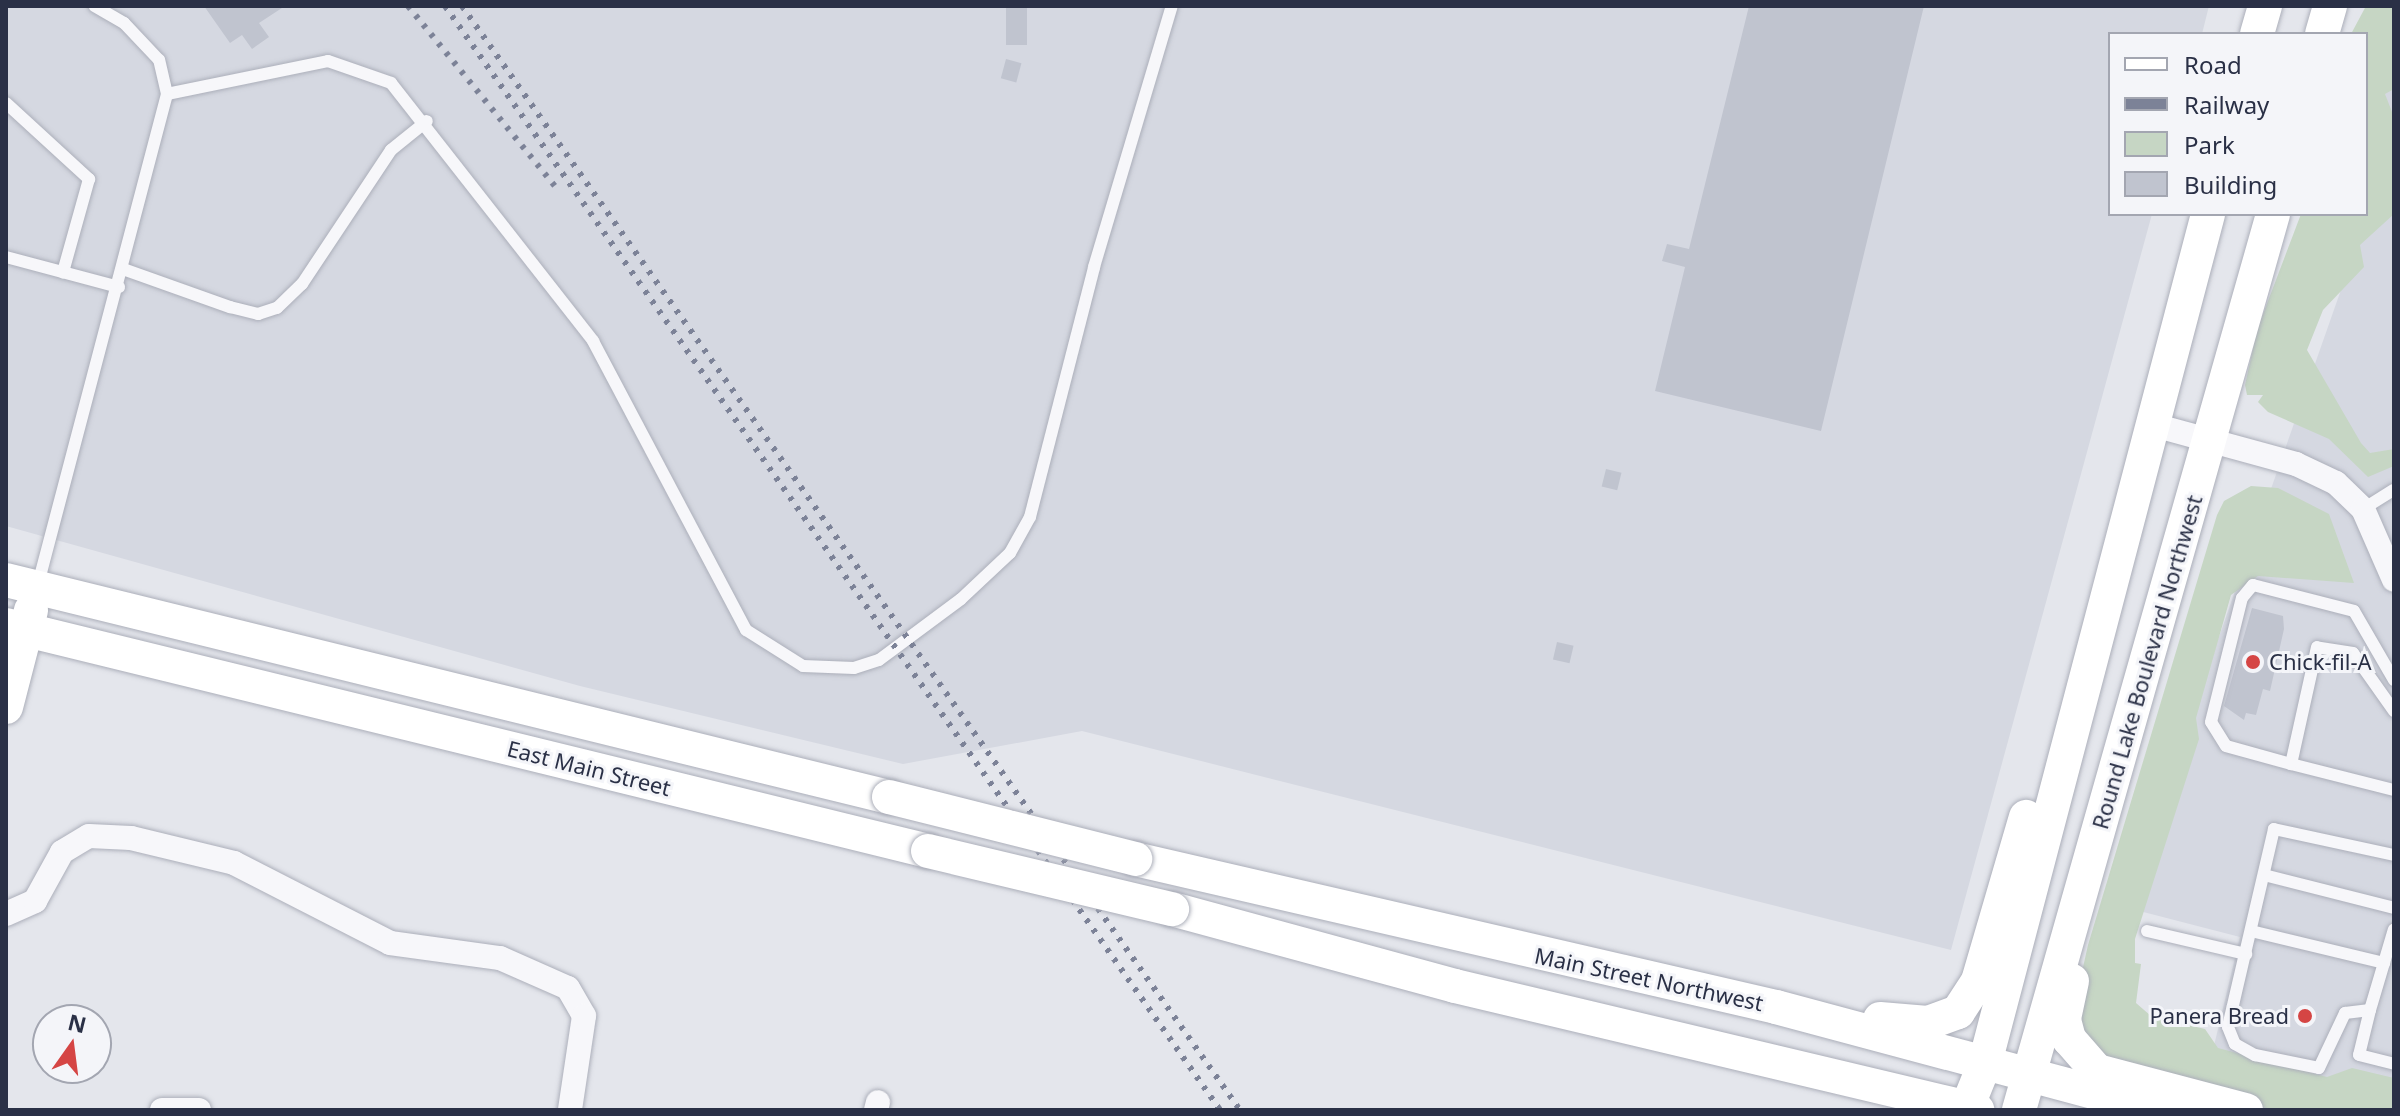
<!DOCTYPE html>
<style>
body{margin:0}
#map{position:relative;width:2400px;height:1116px;overflow:hidden;background:#e4e6ec;font-family:"Noto Sans",sans-serif}
div>[style]{position:absolute}
.built>*{inset:0;background:#d5d8e1}
.green>*{inset:0;background:#c6d6c4}
.building>*{inset:0;background:#c0c4cf;transform-origin:0 0}
.roads{filter:drop-shadow(0 0 2px #acafba) drop-shadow(0 0 2px #acafba)}
.lane>*{height:12px;margin:-6px;padding:0 6px;transform-origin:6px;border-radius:6px;background:#f7f7fa}
.street>*{height:24px;margin:-12px;padding:0 12px;transform-origin:12px;border-radius:12px;background:#f7f7fa}
.secondary>*{height:34px;margin:-17px;padding:0 17px;transform-origin:17px;border-radius:17px;background:#fff}
.rail>*{height:6px;margin-top:-3px;transform-origin:0;background:repeating-linear-gradient(90deg,#7c8297 0 4px,transparent 0 12px)}
.bridges{filter:drop-shadow(0 0 2px #acafba) drop-shadow(0 0 2px #acafba)}
.secondary-bridge>*{height:34px;margin:-17px;padding:0 17px;transform-origin:17px;border-radius:17px;background:#fff}
.dots>*{width:22px;height:22px;translate:-50% -50%;box-sizing:border-box;border:4px solid #f4f5f9;border-radius:50%}
span{translate:-50% -50%;white-space:nowrap;text-align:center;line-height:1.15;-webkit-text-stroke:6px #f4f5f9;paint-order:stroke}
.street-label{font-size:22px;color:#2a3046}
.poi-label{font-size:22px;color:#2a3046}
.left{translate:0 -50%;text-align:left}
.right{translate:-100% -50%;text-align:right}
.frame{position:absolute;inset:0;border:8px solid #2a3046;pointer-events:none}
.legend{position:absolute;left:2108px;top:32px;width:260px;height:184px;box-sizing:border-box;background:#f4f5f9;border:2px solid #a3a6b1;margin:0;padding:10px 14px;list-style:none;font-size:24px;color:#2a3046}
.legend li{display:flex;align-items:center;gap:16px;height:40px}
.legend b{width:40px;border:2px solid #a3a6b1}
.north{position:absolute;left:32px;top:1004px;width:80px;height:80px;box-sizing:border-box;background:#f4f5f9;border:2px solid #a3a6b1;border-radius:50%;rotate:14deg;font-size:22px;font-weight:700;line-height:32px;text-align:center;color:#2a3046}
.north::after{content:'';display:block;margin:auto;width:28px;height:36px;background:#d54544;clip-path:polygon(50% 0,100% 100%,50% 72%,0 100%)}
</style>
<div id="map">
<div class="built">
<div style="clip-path:polygon(6px 6px,2209px 6px,2202px 34px,2110px 34px,2110px 214px,2152px 214px,1951px 950px,1082px 731px,903px 764px,580px 686px,6px 526px)"></div>
<div style="clip-path:polygon(2394px 80px,2394px 1098px,2212px 1054px,2240px 937px,2124px 907px,2394px 139px,2383px 85px)"></div>
</div>
<div class="green">
<div style="clip-path:polygon(2366px 6px,2394px 6px,2394px 89px,2385px 94px,2394px 117px,2394px 214px,2360px 245px,2364px 267px,2323px 310px,2307px 350px,2361px 443px,2370px 453px,2394px 449px,2394px 466px,2368px 477px,2329px 439px,2268px 412px,2258px 402px,2263px 395px,2247px 395px,2245px 385px,2257px 330px,2301px 214px,2366px 214px,2366px 34px,2351px 34px)"></div>
<div style="clip-path:polygon(2251px 486px,2278px 488px,2329px 514px,2354px 583px,2258px 576px,2231px 595px,2196px 718px,2199px 739px,2135px 939px,2135px 963px,2141px 964px,2136px 1003px,2151px 1016px,2205px 1029px,2218px 1048px,2327px 1077px,2352px 1068px,2394px 1078px,2394px 1110px,2274px 1110px,2184px 1088px,2112px 1062px,2078px 1030px,2075px 1003px,2088px 945px,2217px 515px,2224px 501px)"></div>
</div>
<div class="building">
<div style="clip-path:polygon(204px 6px,285px 6px,259px 23px,269px 37px,252px 49px,242px 35px,230px 43px)"></div>
<div style="left:1006px;top:6px;width:21px;height:39px"></div>
<div style="clip-path:polygon(1749px 6px,1924px 6px,1821px 431px,1655px 391px,1685px 267px,1662px 261px,1667px 244px,1689px 249px)"></div>
<div style="left:1006px;top:59px;width:16px;height:20px;rotate:15deg"></div>
<div style="left:1606px;top:469px;width:16px;height:18px;rotate:14deg"></div>
<div style="clip-path:polygon(2252px 608px,2283px 616px,2284px 629px,2270px 691px,2263px 689px,2256px 715px,2246px 713px,2244px 720px,2224px 706px)"></div>
<div style="left:1557px;top:642px;width:17px;height:18px;rotate:13deg"></div>
</div>
<div class="roads">
<div class="lane">
<div style="left:167px;top:94px;width:164px;rotate:-11.6deg"></div>
<div style="left:328px;top:61px;width:67px;rotate:19.2deg"></div>
<div style="left:391px;top:83px;width:328px;rotate:51.9deg"></div>
<div style="left:593px;top:341px;width:327px;rotate:62.1deg"></div>
<div style="left:746px;top:630px;width:67px;rotate:32.3deg"></div>
<div style="left:803px;top:666px;width:51px;rotate:2.2deg"></div>
<div style="left:854px;top:668px;width:26px;rotate:-18deg"></div>
<div style="left:879px;top:660px;width:102px;rotate:-36.6deg"></div>
<div style="left:961px;top:599px;width:67px;rotate:-43.2deg"></div>
<div style="left:1010px;top:553px;width:41px;rotate:-60.9deg"></div>
<div style="left:1030px;top:517px;width:258px;rotate:-75.6deg"></div>
<div style="left:1094px;top:267px;width:272px;rotate:-73.4deg"></div>
<div style="left:6px;top:103px;width:113px;rotate:42.5deg"></div>
<div style="left:89px;top:179px;width:97px;rotate:105.6deg"></div>
<div style="left:6px;top:257px;width:117px;rotate:14.9deg"></div>
<div style="left:123px;top:269px;width:114px;rotate:19.6deg"></div>
<div style="left:230px;top:307px;width:29px;rotate:14deg"></div>
<div style="left:258px;top:314px;width:20px;rotate:-18deg"></div>
<div style="left:277px;top:308px;width:35px;rotate:-44deg"></div>
<div style="left:302px;top:284px;width:161px;rotate:-56.4deg"></div>
<div style="left:391px;top:150px;width:46px;rotate:-38.9deg"></div>
<div style="left:2363px;top:509px;width:36px;rotate:-32deg"></div>
<div style="left:38px;top:584px;width:507px;rotate:-75.25deg"></div>
<div style="left:167px;top:94px;width:35px;rotate:-103deg"></div>
<div style="left:159px;top:60px;width:51px;rotate:-133.4deg"></div>
<div style="left:124px;top:23px;width:34px;rotate:-150deg"></div>
<div style="left:2394px;top:711px;width:71px;rotate:-125.3deg"></div>
<div style="left:2353px;top:653px;width:36px;rotate:-171deg"></div>
<div style="left:2317px;top:647px;width:120px;rotate:102.5deg"></div>
<div style="left:2291px;top:764px;width:106px;rotate:14.2deg"></div>
<div style="left:2291px;top:764px;width:67px;rotate:-164.5deg"></div>
<div style="left:2226px;top:746px;width:28px;rotate:-122deg"></div>
<div style="left:2211px;top:722px;width:128px;rotate:-76deg"></div>
<div style="left:2242px;top:598px;width:17px;rotate:-50deg"></div>
<div style="left:2253px;top:585px;width:104px;rotate:14.4deg"></div>
<div style="left:2354px;top:611px;width:80px;rotate:59.9deg"></div>
<div style="left:2394px;top:855px;width:123px;rotate:-167.8deg"></div>
<div style="left:2274px;top:829px;width:203px;rotate:103.1deg"></div>
<div style="left:2228px;top:1027px;width:18px;rotate:68deg"></div>
<div style="left:2235px;top:1044px;width:23px;rotate:29deg"></div>
<div style="left:2255px;top:1055px;width:65px;rotate:11.5deg"></div>
<div style="left:2319px;top:1068px;width:61px;rotate:-64.7deg"></div>
<div style="left:2345px;top:1013px;width:25px;rotate:-7deg"></div>
<div style="left:2370px;top:1010px;width:46px;rotate:103.7deg"></div>
<div style="left:2359px;top:1055px;width:36px;rotate:14deg"></div>
<div style="left:2264px;top:875px;width:134px;rotate:14.2deg"></div>
<div style="left:2147px;top:931px;width:102px;rotate:13.1deg"></div>
<div style="left:2251px;top:931px;width:137px;rotate:13.5deg"></div>
<div style="left:2370px;top:1010px;width:84px;rotate:-73.5deg"></div>
</div>
<div class="street">
<div style="left:2150px;top:424px;width:151px;rotate:15.3deg"></div>
<div style="left:2296px;top:464px;width:44px;rotate:25.4deg"></div>
<div style="left:2336px;top:483px;width:37px;rotate:44deg"></div>
<div style="left:2363px;top:509px;width:77px;rotate:66.4deg"></div>
<div style="left:6px;top:914px;width:32px;rotate:-24deg"></div>
<div style="left:35px;top:901px;width:56px;rotate:-61.1deg"></div>
<div style="left:62px;top:852px;width:31px;rotate:-31deg"></div>
<div style="left:89px;top:836px;width:42px;rotate:2.7deg"></div>
<div style="left:131px;top:838px;width:106px;rotate:13.6deg"></div>
<div style="left:234px;top:863px;width:175px;rotate:27.1deg"></div>
<div style="left:390px;top:943px;width:111px;rotate:7.8deg"></div>
<div style="left:500px;top:958px;width:74px;rotate:23.8deg"></div>
<div style="left:568px;top:988px;width:32px;rotate:60deg"></div>
<div style="left:584px;top:1016px;width:95px;rotate:98.5deg"></div>
<div style="left:162px;top:1110px;width:37px"></div>
<div style="left:876px;top:1110px;width:8px;rotate:-76deg"></div>
</div>
<div class="secondary">
<div style="left:2257px;top:34px;width:29px;rotate:-74deg"></div>
<div style="left:2322px;top:34px;width:29px;rotate:-74deg"></div>
<div style="left:6px;top:580px;width:909px;rotate:13.81deg"></div>
<div style="left:6px;top:625px;width:949px;rotate:13.77deg"></div>
<div style="left:6px;top:707px;width:100px;rotate:-75.5deg"></div>
<div style="left:1135px;top:859px;width:658px;rotate:13deg"></div>
<div style="left:1776px;top:1007px;width:398px;rotate:15deg"></div>
<div style="left:1172px;top:909px;width:293px;rotate:15.2deg"></div>
<div style="left:1455px;top:986px;width:537px;rotate:13.36deg"></div>
<div style="left:2072px;top:981px;width:40px;rotate:102deg"></div>
<div style="left:2064px;top:1020px;width:20px;rotate:75deg"></div>
<div style="left:2069px;top:1039px;width:43px;rotate:48.8deg"></div>
<div style="left:2097px;top:1071px;width:154px;rotate:14.7deg"></div>
<div style="left:1880px;top:1019px;width:48px;rotate:4.8deg"></div>
<div style="left:1928px;top:1023px;width:32px;rotate:-20deg"></div>
<div style="left:1958px;top:1012px;width:37px;rotate:-57deg"></div>
<div style="left:1978px;top:981px;width:171px;rotate:-73.7deg"></div>
<div style="left:1966px;top:1110px;width:51px;rotate:-68deg"></div>
<div style="left:1985px;top:1063px;width:878px;rotate:-75.28deg"></div>
<div style="left:2019px;top:1110px;width:931px;rotate:-74.17deg"></div>
</div>
</div>
<div class="rail">
<div style="left:408px;top:6px;width:236px;rotate:50.8deg"></div>
<div style="left:445px;top:6px;width:1349px;rotate:54.93deg"></div>
<div style="left:462px;top:6px;width:1351px;rotate:54.83deg"></div>
</div>
<div class="bridges">
<div class="secondary-bridge">
<div style="left:889px;top:797px;width:254px;rotate:14.1deg"></div>
<div style="left:928px;top:851px;width:251px;rotate:13.4deg"></div>
</div>
</div>
<div class="dots">
<div style="left:2253px;top:662px;background:#d54544"></div>
<div style="left:2305px;top:1016px;background:#d54544"></div>
</div>
<div class="street-label">
<span style="left:2147px;top:662px;rotate:-74deg">Round Lake Boulevard Northwest</span>
<span style="left:589px;top:768px;rotate:14deg">East Main Street</span>
<span style="left:1649px;top:979px;rotate:12deg">Main Street Northwest</span>
</div>
<div class="poi-label">
<span class="left" style="left:2269px;top:662px">Chick-fil-A</span>
<span class="right" style="left:2289px;top:1016px">Panera Bread</span>
</div>
<div class="frame"></div>
<ul class="legend">
<li><b style="height:10px;background:#fff"></b>Road</li>
<li><b style="height:10px;background:#7c8297"></b>Railway</li>
<li><b style="height:22px;background:#c6d6c4"></b>Park</li>
<li><b style="height:22px;background:#c0c4cf"></b>Building</li>
</ul>
<div class="north">N</div>
</div>
